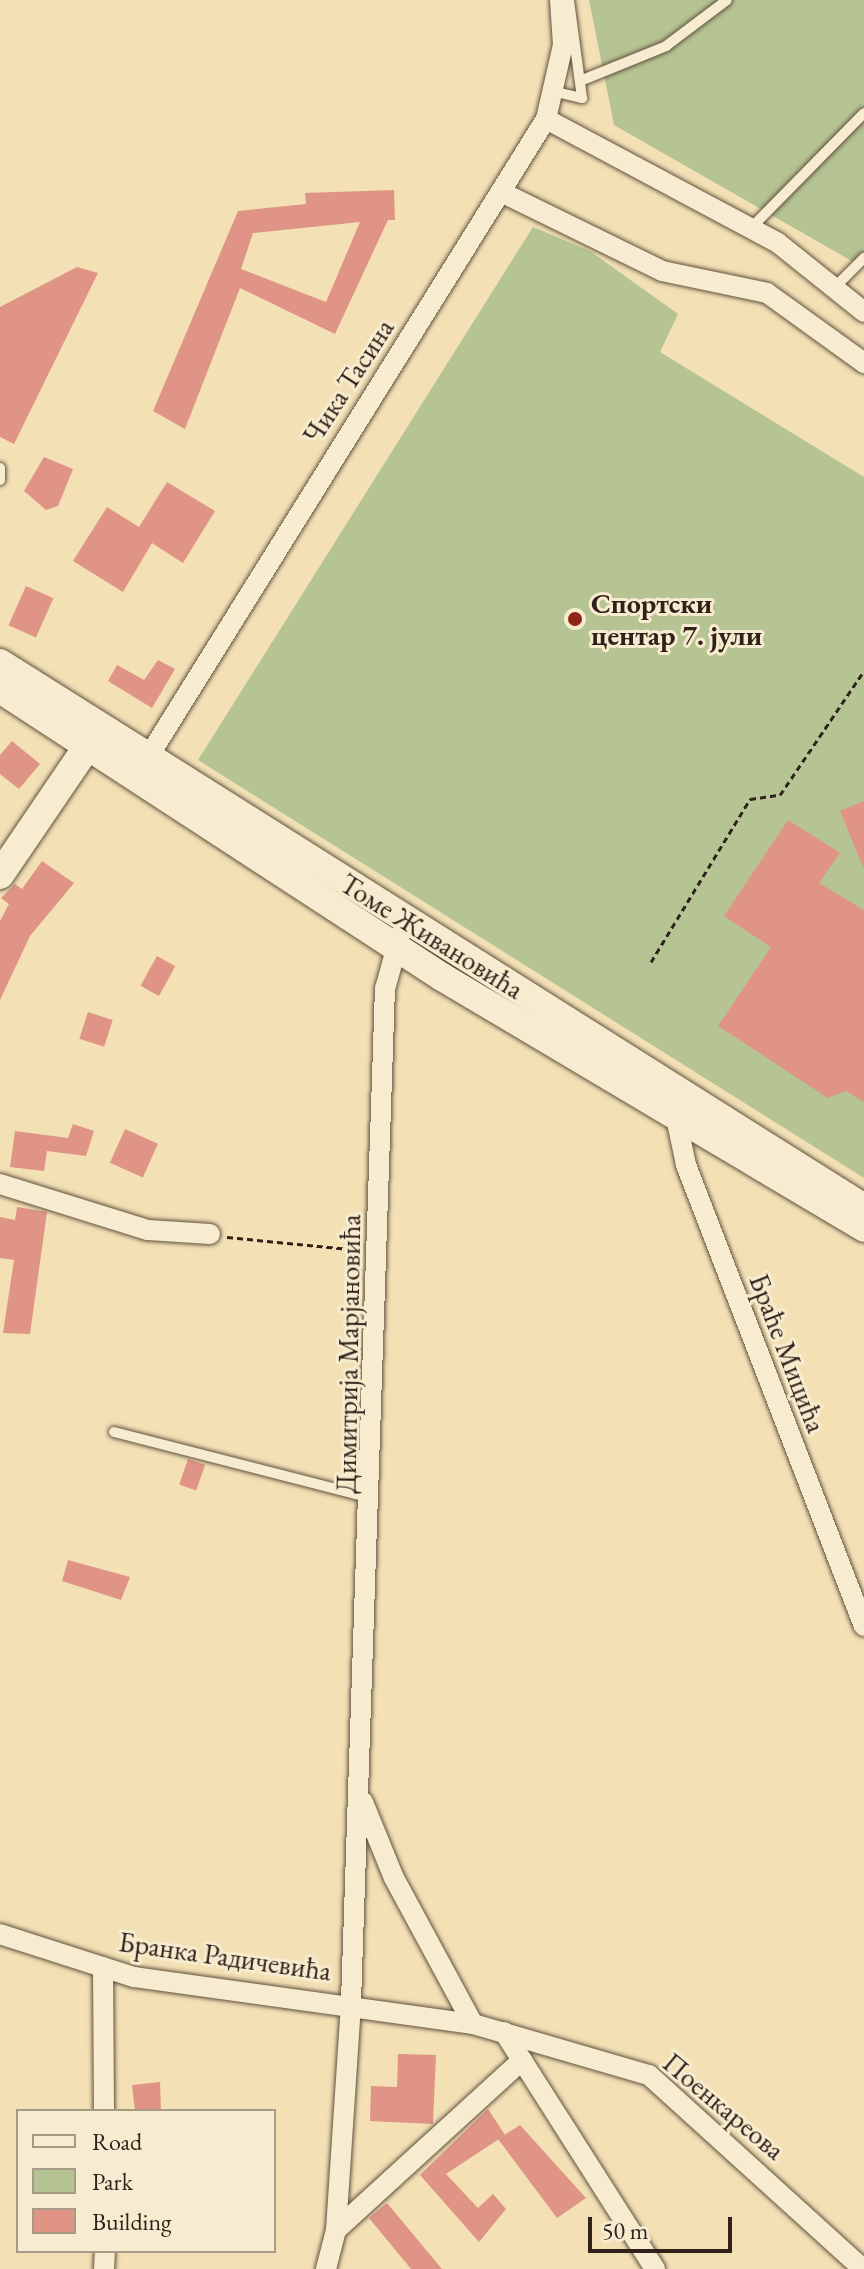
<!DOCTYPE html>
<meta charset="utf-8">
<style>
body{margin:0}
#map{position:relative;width:864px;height:2269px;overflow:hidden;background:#f3e1b5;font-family:"EB Garamond",serif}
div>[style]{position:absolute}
.green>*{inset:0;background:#b5c492}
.building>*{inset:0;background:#df9485;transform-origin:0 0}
.path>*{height:3px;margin-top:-1.5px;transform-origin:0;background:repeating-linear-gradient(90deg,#30211a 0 6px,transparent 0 10px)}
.roads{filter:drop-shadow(0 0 2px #615141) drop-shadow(0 0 2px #615141)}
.service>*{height:10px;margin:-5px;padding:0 5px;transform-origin:5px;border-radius:5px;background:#f7eccf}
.minor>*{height:20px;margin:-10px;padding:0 10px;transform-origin:10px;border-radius:10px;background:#f7eccf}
.secondary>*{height:28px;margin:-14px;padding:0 14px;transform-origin:14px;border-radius:14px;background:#f7eccf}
.dots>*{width:22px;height:22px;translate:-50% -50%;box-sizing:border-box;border:4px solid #f7eccf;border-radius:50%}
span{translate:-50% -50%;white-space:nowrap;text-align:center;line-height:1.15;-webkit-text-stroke:6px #f7eccf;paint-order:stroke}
.street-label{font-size:28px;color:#30211a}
.poi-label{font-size:28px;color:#30211a;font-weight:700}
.left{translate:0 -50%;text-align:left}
.legend{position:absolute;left:16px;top:2109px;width:260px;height:144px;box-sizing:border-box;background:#f7eccf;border:2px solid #a79b87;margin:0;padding:10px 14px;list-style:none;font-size:24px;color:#30211a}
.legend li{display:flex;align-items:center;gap:16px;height:40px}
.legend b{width:40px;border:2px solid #a79b87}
.scale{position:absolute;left:588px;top:2217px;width:144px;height:36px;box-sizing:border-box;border:4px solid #30211a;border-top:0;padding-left:10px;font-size:24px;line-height:28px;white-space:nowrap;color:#30211a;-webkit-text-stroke:6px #f7eccf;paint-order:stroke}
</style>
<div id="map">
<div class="green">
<div style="clip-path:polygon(589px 0,864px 0,864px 268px,614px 125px)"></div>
<div style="clip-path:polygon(533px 227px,590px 251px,678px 314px,660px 352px,864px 477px,864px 1178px,198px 760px)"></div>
</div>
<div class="building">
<div style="clip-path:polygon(evenodd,394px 190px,395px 220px,388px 220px,335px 334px,240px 288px,185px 429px,153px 411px,238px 211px,306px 204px,305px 193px,394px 190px,360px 222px,326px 302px,241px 269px,253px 233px,360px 222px)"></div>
<div style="clip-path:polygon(77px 267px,98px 273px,14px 444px,0 437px,0 307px)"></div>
<div style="clip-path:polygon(44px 457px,73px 469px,58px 506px,46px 510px,24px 491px)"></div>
<div style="clip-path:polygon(167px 482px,215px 511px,183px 563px,152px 543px,123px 592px,73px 561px,107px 507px,139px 527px)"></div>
<div style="left:26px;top:586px;width:30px;height:43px;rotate:24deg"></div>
<div style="clip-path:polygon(158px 660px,175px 669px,152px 708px,108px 681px,117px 665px,144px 680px)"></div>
<div style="clip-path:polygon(12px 741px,40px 764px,19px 789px,0 774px,0 755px)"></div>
<div style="clip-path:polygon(864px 801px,864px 869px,840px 811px)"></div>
<div style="clip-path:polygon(788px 820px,840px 853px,819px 883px,864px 910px,864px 1102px,846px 1091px,828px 1098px,718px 1026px,771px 947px,724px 916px)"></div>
<div style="clip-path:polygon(42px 861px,74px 883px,30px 936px,0 1000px,0 921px,9px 904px,1px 898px,15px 884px,22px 889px)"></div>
<div style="left:157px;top:956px;width:21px;height:34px;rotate:29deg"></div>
<div style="left:88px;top:1012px;width:26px;height:28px;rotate:18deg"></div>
<div style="clip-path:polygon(73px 1124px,94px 1131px,86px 1156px,47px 1151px,44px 1171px,10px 1167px,15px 1131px,68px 1138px)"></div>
<div style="left:125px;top:1129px;width:36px;height:37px;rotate:24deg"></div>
<div style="clip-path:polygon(17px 1207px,47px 1212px,30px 1334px,3px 1333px,14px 1260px,0 1258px,0 1217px,15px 1220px)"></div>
<div style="left:188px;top:1459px;width:18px;height:27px;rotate:19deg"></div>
<div style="clip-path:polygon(68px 1560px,130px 1577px,121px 1600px,62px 1581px)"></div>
<div style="clip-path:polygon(398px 2054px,436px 2055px,433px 2124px,370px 2121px,371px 2086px,397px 2087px)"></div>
<div style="clip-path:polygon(160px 2082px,161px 2111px,135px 2111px,132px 2085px)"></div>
<div style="clip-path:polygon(488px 2109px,505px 2135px,446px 2174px,478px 2208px,493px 2194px,506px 2209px,479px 2242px,420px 2175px)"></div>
<div style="clip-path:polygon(520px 2125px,586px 2198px,557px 2218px,498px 2139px)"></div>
<div style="clip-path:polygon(387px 2203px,442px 2269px,411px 2269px,369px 2218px)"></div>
</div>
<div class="path">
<div style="left:651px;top:962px;width:191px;rotate:-58.7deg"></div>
<div style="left:750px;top:799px;width:30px;rotate:-8deg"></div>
<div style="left:780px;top:795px;width:150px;rotate:-55.9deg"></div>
<div style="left:227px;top:1237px;width:133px;rotate:5.6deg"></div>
</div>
<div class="roads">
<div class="service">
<div style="left:580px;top:81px;width:93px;rotate:-22.1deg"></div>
<div style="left:666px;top:46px;width:76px;rotate:-37deg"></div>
<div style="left:556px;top:92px;width:27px;rotate:13deg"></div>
<div style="left:582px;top:98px;width:99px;rotate:-97.6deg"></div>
<div style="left:751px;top:228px;width:161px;rotate:-45.5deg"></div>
<div style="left:836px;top:286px;width:40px;rotate:-45deg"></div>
<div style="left:0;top:468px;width:12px;rotate:90deg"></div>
<div style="left:114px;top:1432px;width:265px;rotate:14.4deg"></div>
</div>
<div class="minor">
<div style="left:546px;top:119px;width:263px;rotate:28.1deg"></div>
<div style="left:778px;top:243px;width:110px;rotate:38.7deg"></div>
<div style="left:501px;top:192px;width:179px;rotate:26.1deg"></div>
<div style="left:662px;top:271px;width:107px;rotate:11.8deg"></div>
<div style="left:767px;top:293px;width:120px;rotate:35.8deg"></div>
<div style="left:142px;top:767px;width:764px;rotate:-58.06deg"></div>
<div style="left:546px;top:119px;width:76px;rotate:-77.1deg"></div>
<div style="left:563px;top:45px;width:45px;rotate:-93.8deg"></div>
<div style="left:685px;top:1109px;width:19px;rotate:111deg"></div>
<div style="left:678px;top:1127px;width:39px;rotate:78deg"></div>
<div style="left:686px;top:1165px;width:494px;rotate:68.9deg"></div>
<div style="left:0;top:1184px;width:155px;rotate:17.3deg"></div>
<div style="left:148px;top:1230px;width:62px;rotate:3.7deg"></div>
<div style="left:363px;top:1802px;width:82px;rotate:67.8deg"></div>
<div style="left:394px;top:1878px;width:166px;rotate:61.6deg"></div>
<div style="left:0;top:1934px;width:141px;rotate:17.8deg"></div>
<div style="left:134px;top:1977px;width:342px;rotate:7.9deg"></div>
<div style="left:473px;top:2024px;width:183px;rotate:16.2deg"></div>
<div style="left:649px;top:2075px;width:289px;rotate:42.2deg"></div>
<div style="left:103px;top:1967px;width:144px;rotate:89.6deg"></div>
<div style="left:504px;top:2032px;width:281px;rotate:57.5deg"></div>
<div style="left:336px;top:2230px;width:252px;rotate:-42.4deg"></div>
<div style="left:104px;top:2269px;width:18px;rotate:-87deg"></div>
<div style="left:326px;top:2269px;width:40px;rotate:-75.6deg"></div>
<div style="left:336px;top:2230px;width:228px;rotate:-86.2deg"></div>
<div style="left:351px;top:2002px;width:1014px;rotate:-88.08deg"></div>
<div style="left:385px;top:989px;width:56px;rotate:-74.5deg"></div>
</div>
<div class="secondary">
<div style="left:0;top:663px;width:1022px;rotate:32.24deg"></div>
<div style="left:0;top:689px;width:528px;rotate:33.09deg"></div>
<div style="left:442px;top:977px;width:491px;rotate:30.7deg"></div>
<div style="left:0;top:875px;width:174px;rotate:-55.8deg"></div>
</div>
</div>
<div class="dots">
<div style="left:575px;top:619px;background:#8f2418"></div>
</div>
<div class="street-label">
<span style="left:348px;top:381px;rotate:-57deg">Чика Тасина</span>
<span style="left:432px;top:936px;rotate:32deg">Томе Живановића</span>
<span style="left:788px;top:1353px;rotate:69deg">Браће Мицића</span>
<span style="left:348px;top:1354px;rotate:-89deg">Димитрија Марјановића</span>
<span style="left:225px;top:1956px;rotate:8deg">Бранка Радичевића</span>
<span style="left:724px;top:2106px;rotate:40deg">Поенкареова</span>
</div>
<div class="poi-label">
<span class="left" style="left:591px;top:619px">Спортски<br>центар 7. јули</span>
</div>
<ul class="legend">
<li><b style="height:10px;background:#f7eccf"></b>Road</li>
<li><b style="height:22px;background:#b5c492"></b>Park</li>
<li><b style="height:22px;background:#df9485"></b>Building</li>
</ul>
<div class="scale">50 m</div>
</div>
